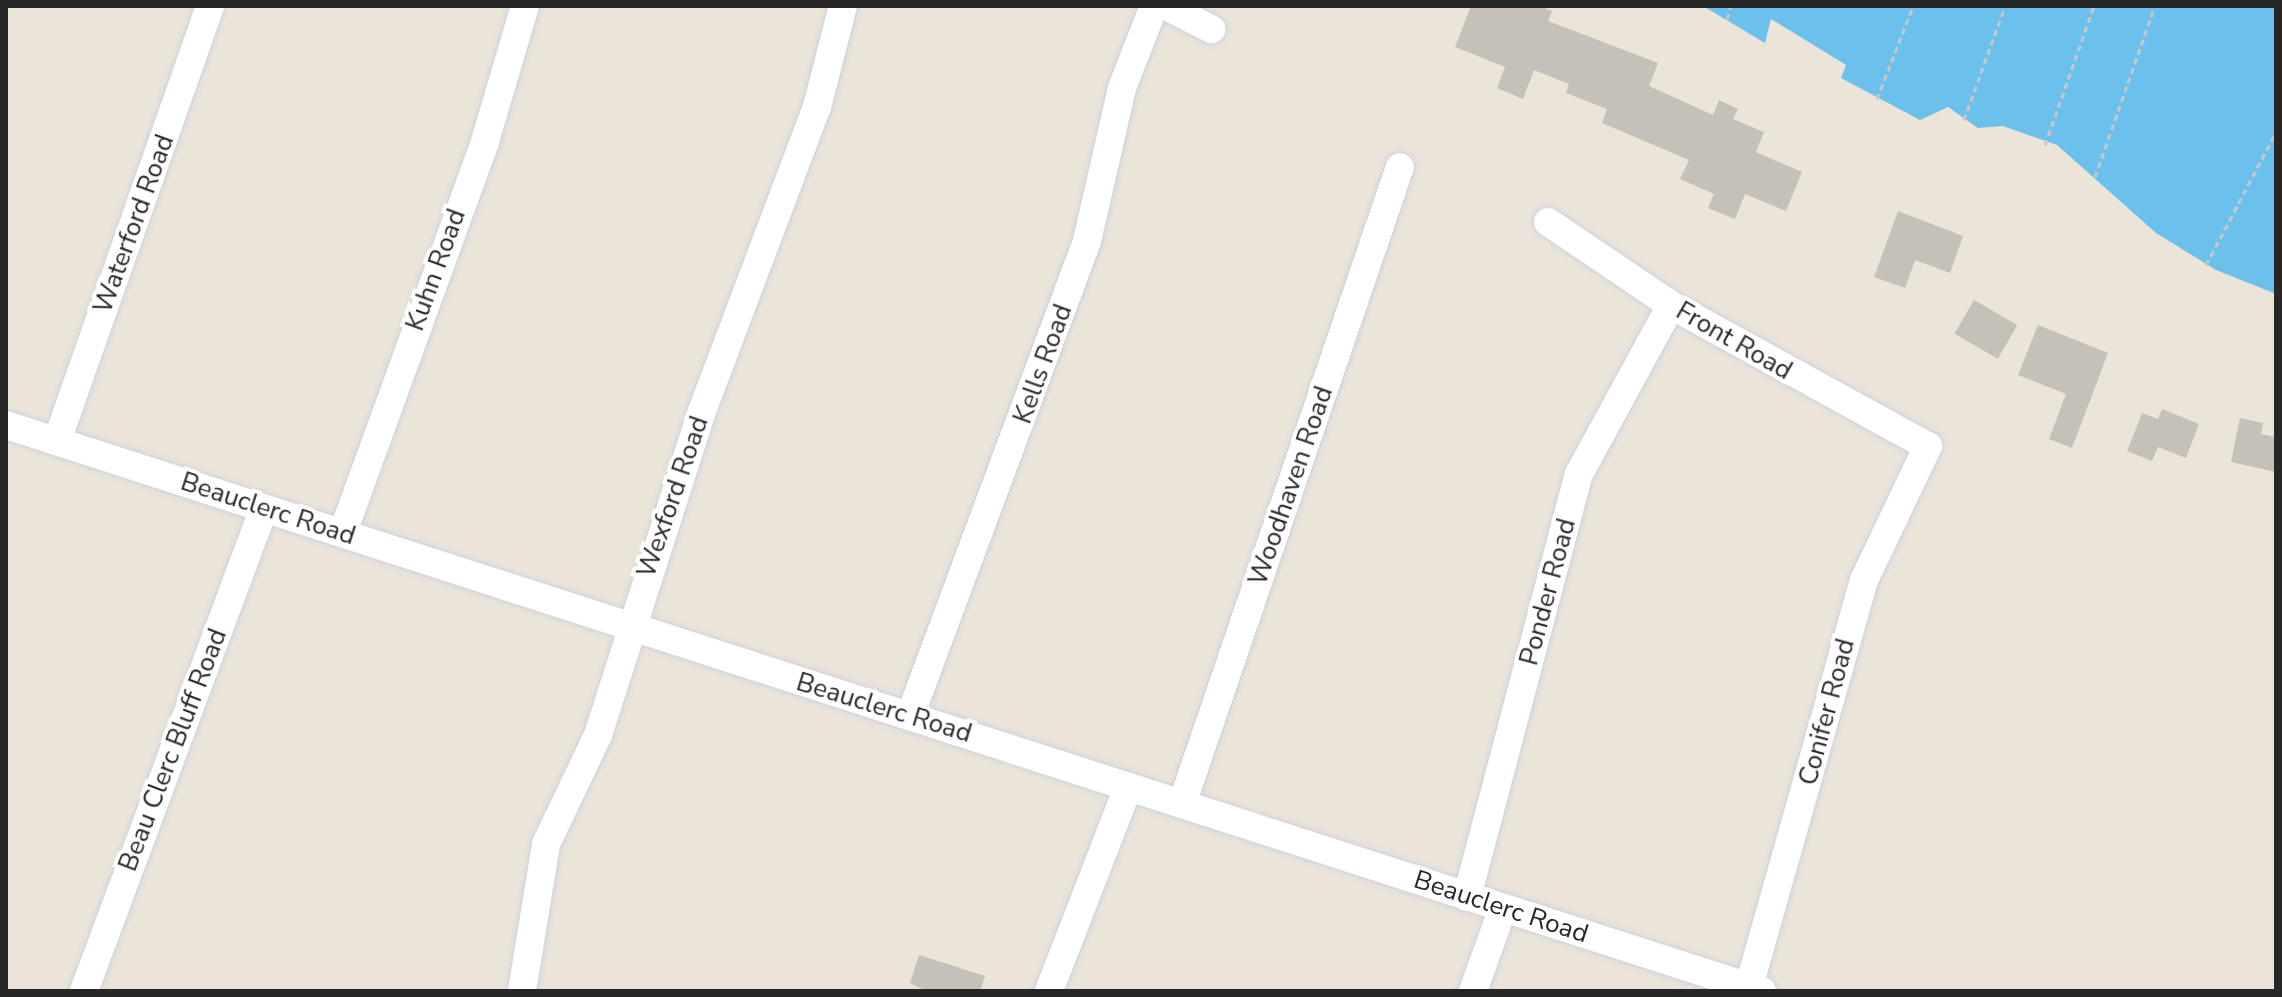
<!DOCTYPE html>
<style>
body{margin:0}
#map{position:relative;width:2282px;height:997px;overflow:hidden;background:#eae4d9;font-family:"Nunito Sans",sans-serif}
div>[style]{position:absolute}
.water>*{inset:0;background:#6cc1ec}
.building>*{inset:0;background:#c5c1b9;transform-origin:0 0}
.path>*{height:3px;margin-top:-1.5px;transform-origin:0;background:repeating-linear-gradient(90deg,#c7c7c7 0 6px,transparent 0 10px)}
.roads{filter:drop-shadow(0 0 2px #ced0e1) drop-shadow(0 0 2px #ced0e1)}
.minor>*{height:28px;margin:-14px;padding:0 14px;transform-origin:14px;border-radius:14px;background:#fff}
span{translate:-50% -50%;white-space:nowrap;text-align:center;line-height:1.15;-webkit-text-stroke:8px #fff;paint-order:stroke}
.street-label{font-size:26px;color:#272727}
.frame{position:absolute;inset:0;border:8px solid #272727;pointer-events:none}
</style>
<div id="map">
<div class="water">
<div style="clip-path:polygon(1703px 6px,2276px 6px,2276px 294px,2216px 270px,2156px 233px,2057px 145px,2003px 126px,1978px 128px,1948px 107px,1920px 120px,1841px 78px,1846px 65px,1771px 19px,1765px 43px)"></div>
</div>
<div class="building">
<div style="clip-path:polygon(1471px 6px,1540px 6px,1552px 11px,1548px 21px,1658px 63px,1649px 86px,1713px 115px,1719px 100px,1738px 109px,1733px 119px,1764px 132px,1756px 152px,1802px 172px,1786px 211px,1745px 194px,1735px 219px,1708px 208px,1714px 194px,1680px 179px,1689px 160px,1602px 123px,1607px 109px,1566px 93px,1569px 84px,1534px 70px,1523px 99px,1497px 88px,1505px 67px,1455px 47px)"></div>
<div style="clip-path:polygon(1898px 211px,1963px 236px,1950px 273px,1915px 260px,1905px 288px,1874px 277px)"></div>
<div style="left:1974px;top:300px;width:50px;height:39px;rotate:30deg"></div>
<div style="clip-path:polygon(2038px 325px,2108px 353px,2072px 448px,2049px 439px,2066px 394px,2018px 375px)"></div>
<div style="clip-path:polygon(2162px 409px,2199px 424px,2186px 458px,2158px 447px,2152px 461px,2127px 451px,2142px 413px,2158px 419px)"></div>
<div style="clip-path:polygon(2240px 418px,2263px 423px,2261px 434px,2276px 437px,2276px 472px,2231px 462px)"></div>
<div style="clip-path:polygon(919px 955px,985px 976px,980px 991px,926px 991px,910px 983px)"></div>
</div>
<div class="path">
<div style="left:1727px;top:19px;width:14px;rotate:-73deg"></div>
<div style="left:1877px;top:99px;width:100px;rotate:-68.8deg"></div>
<div style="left:1964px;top:120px;width:121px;rotate:-70.2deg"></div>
<div style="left:2045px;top:145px;width:147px;rotate:-70.6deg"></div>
<div style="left:2095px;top:177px;width:181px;rotate:-70.7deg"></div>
<div style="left:2206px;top:265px;width:150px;rotate:-62.2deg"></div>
</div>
<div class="roads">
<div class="minor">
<div style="left:1166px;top:6px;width:51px;rotate:27.1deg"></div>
<div style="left:1548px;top:222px;width:148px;rotate:34deg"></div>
<div style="left:1671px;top:305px;width:293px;rotate:28.8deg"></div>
<div style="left:1928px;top:446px;width:148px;rotate:115.5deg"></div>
<div style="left:1864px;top:580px;width:422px;rotate:105.8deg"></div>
<div style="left:6px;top:425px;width:1845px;rotate:17.87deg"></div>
<div style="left:57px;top:441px;width:461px;rotate:-70.6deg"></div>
<div style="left:343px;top:532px;width:416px;rotate:-70deg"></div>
<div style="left:485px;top:141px;width:141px;rotate:-73.5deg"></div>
<div style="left:910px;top:716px;width:507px;rotate:-69.56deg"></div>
<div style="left:1087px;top:241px;width:157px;rotate:-77.1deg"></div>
<div style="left:1122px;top:88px;width:88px;rotate:-68.7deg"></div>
<div style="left:1182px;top:804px;width:673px;rotate:-71.11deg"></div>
<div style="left:1467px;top:897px;width:438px;rotate:-75.2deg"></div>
<div style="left:1579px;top:474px;width:192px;rotate:-61.4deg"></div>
<div style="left:84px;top:991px;width:515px;rotate:-69.56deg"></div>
<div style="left:522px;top:991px;width:149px;rotate:-80.7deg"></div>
<div style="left:546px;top:844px;width:121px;rotate:-64.5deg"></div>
<div style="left:598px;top:735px;width:340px;rotate:-72.2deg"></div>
<div style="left:702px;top:411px;width:325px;rotate:-69.3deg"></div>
<div style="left:817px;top:107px;width:104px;rotate:-75.6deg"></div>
<div style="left:1049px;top:991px;width:219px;rotate:-68.8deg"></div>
<div style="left:1473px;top:991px;width:88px;rotate:-70.1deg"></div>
</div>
</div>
<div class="street-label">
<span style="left:134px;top:224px;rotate:-70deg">Waterford Road</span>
<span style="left:436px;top:270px;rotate:-70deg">Kuhn Road</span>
<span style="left:1734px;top:341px;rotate:30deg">Front Road</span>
<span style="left:1043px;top:364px;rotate:-70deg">Kells Road</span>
<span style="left:1291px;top:486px;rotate:-71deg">Woodhaven Road</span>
<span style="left:673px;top:497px;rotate:-71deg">Wexford Road</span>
<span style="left:268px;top:509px;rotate:18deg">Beauclerc Road</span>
<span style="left:1548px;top:592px;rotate:-75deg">Ponder Road</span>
<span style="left:884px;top:708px;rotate:17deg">Beauclerc Road</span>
<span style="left:1827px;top:712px;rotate:-75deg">Conifer Road</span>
<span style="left:173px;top:750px;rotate:-69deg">Beau Clerc Bluff Road</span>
<span style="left:1501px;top:907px;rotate:18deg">Beauclerc Road</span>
</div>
<div class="frame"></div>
</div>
